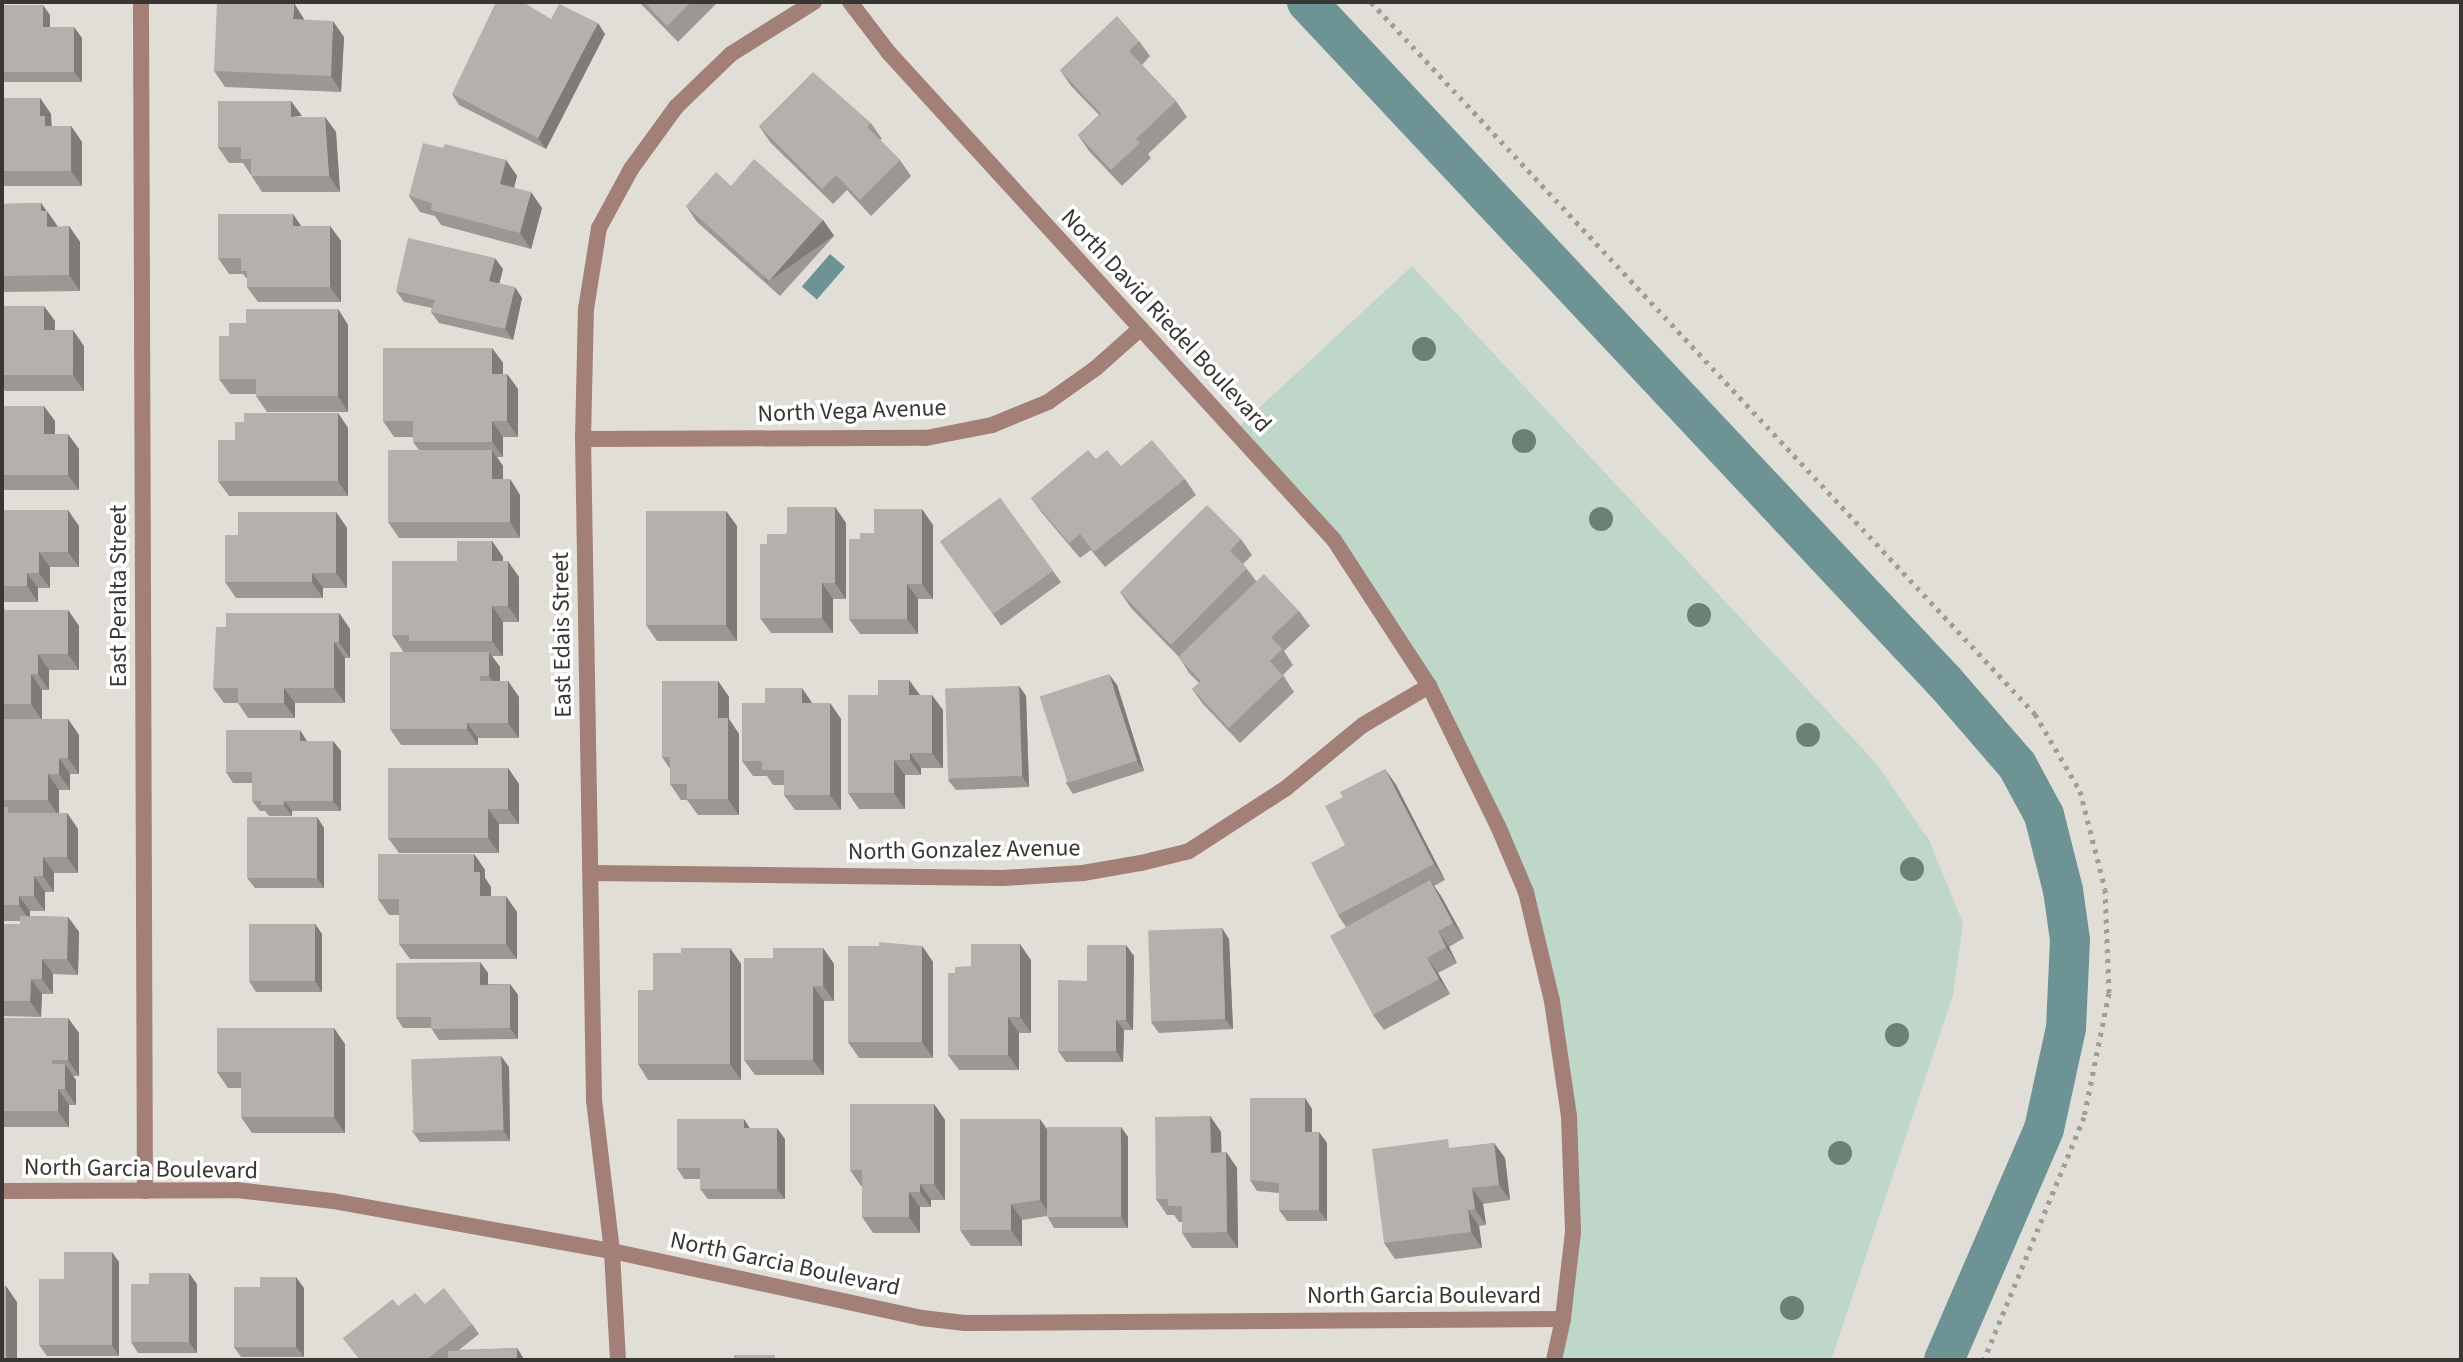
<!DOCTYPE html>
<style>
body{margin:0}
#map{position:relative;width:2463px;height:1362px;overflow:hidden;background:#e1ded8;font-family:"Source Sans 3",sans-serif}
div>[style]{position:absolute}
.green>*{inset:0;background:#bed7c9}
.water>*{inset:0;background:#6e9394;transform-origin:0 0}
.canal>*{height:40px;margin:-20px;padding:0 20px;transform-origin:20px;border-radius:20px;background:#6e9394}
.path>*{height:5px;margin-top:-2.5px;transform-origin:0;background:repeating-linear-gradient(90deg,#9f9d98 0 4px,transparent 0 10px)}
.street>*{height:16px;margin:-8px;padding:0 8px;transform-origin:8px;border-radius:8px;background:#a27f77}
.trees>*{width:24px;height:24px;margin:-12px;border-radius:50%;background:#6b8174}
.wall>*{inset:0;background:#9c9793;transform-origin:0 0}
.shaded-wall>*{inset:0;background:#7f7b78;transform-origin:0 0}
.building>*{inset:0;background:#b5b0ab;transform-origin:0 0}
span{translate:-50% -50%;white-space:nowrap;text-align:center;line-height:1.15;-webkit-text-stroke:7px #fff;paint-order:stroke}
.street-label{font-size:24px;color:#373633}
.frame{position:absolute;inset:0;border:4px solid #373633;pointer-events:none}
</style>
<div id="map">
<div class="green">
<div style="clip-path:polygon(1412px 266px,1875px 762px,1929px 840px,1963px 923px,1953px 995px,1831px 1360px,1554px 1360px,1563px 1319px,1569px 1116px,1526px 892px,1429px 686px,1334px 540px,1234px 431px)"></div>
</div>
<div class="water">
<div style="left:830px;top:254px;width:20px;height:43px;rotate:41deg"></div>
</div>
<div class="canal">
<div style="left:1307px;top:2px;width:932px;rotate:46.83deg"></div>
<div style="left:1945px;top:682px;width:110px;rotate:49.1deg"></div>
<div style="left:2017px;top:765px;width:57px;rotate:61.6deg"></div>
<div style="left:2044px;top:815px;width:77px;rotate:75.8deg"></div>
<div style="left:2063px;top:890px;width:50px;rotate:82deg"></div>
<div style="left:2070px;top:940px;width:88px;rotate:92.6deg"></div>
<div style="left:2066px;top:1028px;width:103px;rotate:102.3deg"></div>
<div style="left:2044px;top:1129px;width:252px;rotate:113.4deg"></div>
</div>
<div class="path">
<div style="left:1371px;top:2px;width:974px;rotate:47deg"></div>
<div style="left:2035px;top:714px;width:89px;rotate:59.7deg"></div>
<div style="left:2080px;top:791px;width:101px;rotate:75.7deg"></div>
<div style="left:2105px;top:889px;width:104px;rotate:87.8deg"></div>
<div style="left:2109px;top:993px;width:126px;rotate:101.4deg"></div>
<div style="left:2084px;top:1117px;width:263px;rotate:112.4deg"></div>
</div>
<div class="street">
<div style="left:141px;top:2px;width:1189px;rotate:89.81deg"></div>
<div style="left:850px;top:2px;width:64px;rotate:52.6deg"></div>
<div style="left:889px;top:53px;width:660px;rotate:47.58deg"></div>
<div style="left:1334px;top:540px;width:174px;rotate:56.9deg"></div>
<div style="left:1429px;top:686px;width:156px;rotate:63.8deg"></div>
<div style="left:1498px;top:826px;width:72px;rotate:67deg"></div>
<div style="left:1526px;top:892px;width:112px;rotate:76.6deg"></div>
<div style="left:1552px;top:1001px;width:116px;rotate:81.6deg"></div>
<div style="left:1569px;top:1116px;width:116px;rotate:88deg"></div>
<div style="left:1573px;top:1232px;width:88px;rotate:96.6deg"></div>
<div style="left:1563px;top:1319px;width:42px;rotate:102.4deg"></div>
<div style="left:583px;top:439px;width:343px;rotate:-0.2deg"></div>
<div style="left:926px;top:438px;width:67px;rotate:-11.1deg"></div>
<div style="left:992px;top:425px;width:61px;rotate:-22.3deg"></div>
<div style="left:1048px;top:402px;width:59px;rotate:-35.3deg"></div>
<div style="left:1096px;top:368px;width:59px;rotate:-41.6deg"></div>
<div style="left:591px;top:873px;width:412px;rotate:0.7deg"></div>
<div style="left:1003px;top:878px;width:80px;rotate:-3.6deg"></div>
<div style="left:1083px;top:873px;width:59px;rotate:-9.8deg"></div>
<div style="left:1141px;top:863px;width:49px;rotate:-14deg"></div>
<div style="left:1189px;top:851px;width:114px;rotate:-32.9deg"></div>
<div style="left:1285px;top:789px;width:101px;rotate:-39.4deg"></div>
<div style="left:1363px;top:725px;width:77px;rotate:-30.6deg"></div>
<div style="left:2px;top:1191px;width:234px;rotate:-0.2deg"></div>
<div style="left:236px;top:1190px;width:98px;rotate:6.5deg"></div>
<div style="left:333px;top:1201px;width:283px;rotate:10.2deg"></div>
<div style="left:612px;top:1251px;width:317px;rotate:12.2deg"></div>
<div style="left:922px;top:1318px;width:43px;rotate:6.6deg"></div>
<div style="left:965px;top:1323px;width:598px;rotate:-0.38deg"></div>
<div style="left:618px;top:1360px;width:109px;rotate:-93.2deg"></div>
<div style="left:612px;top:1251px;width:152px;rotate:-96.8deg"></div>
<div style="left:594px;top:1100px;width:661px;rotate:-90.95deg"></div>
<div style="left:583px;top:439px;width:130px;rotate:-88.7deg"></div>
<div style="left:586px;top:309px;width:82px;rotate:-80.9deg"></div>
<div style="left:599px;top:228px;width:67px;rotate:-61.5deg"></div>
<div style="left:631px;top:169px;width:77px;rotate:-54deg"></div>
<div style="left:676px;top:107px;width:76px;rotate:-43.9deg"></div>
<div style="left:731px;top:54px;width:98px;rotate:-32.1deg"></div>
</div>
<div class="trees">
<div style="left:1424px;top:349px"></div>
<div style="left:1524px;top:441px"></div>
<div style="left:1601px;top:519px"></div>
<div style="left:1699px;top:615px"></div>
<div style="left:1808px;top:735px"></div>
<div style="left:1912px;top:869px"></div>
<div style="left:1897px;top:1035px"></div>
<div style="left:1840px;top:1153px"></div>
<div style="left:1792px;top:1308px"></div>
</div>
<div class="wall">
<div style="clip-path:polygon(639px 2px,718px 2px,678px 42px)"></div>
<div style="clip-path:polygon(2px 5px,50px 15px,50px 27px,82px 38px,82px 82px,4px 82px,2px 79px)"></div>
<div style="clip-path:polygon(304px 19px,304px 20px,344px 37px,341px 92px,225px 87px,214px 71px)"></div>
<div style="clip-path:polygon(551px 19px,605px 34px,546px 149px,459px 105px,452px 94px)"></div>
<div style="clip-path:polygon(1139px 41px,1150px 56px,1142px 65px,1176px 101px,1187px 117px,1148px 154px,1151px 158px,1122px 186px,1089px 151px,1078px 135px,1099px 115px,1071px 86px,1060px 70px)"></div>
<div style="clip-path:polygon(2px 98px,40px 98px,51px 114px,52px 126px,71px 126px,82px 142px,82px 186px,3px 186px,2px 185px)"></div>
<div style="clip-path:polygon(302px 117px,325px 117px,336px 132px,340px 192px,262px 192px,243px 163px,229px 163px,218px 147px)"></div>
<div style="clip-path:polygon(871px 123px,882px 139px,880px 140px,900px 160px,911px 176px,871px 216px,847px 190px,833px 204px,770px 142px,759px 126px)"></div>
<div style="clip-path:polygon(443px 148px,506px 160px,517px 176px,514px 188px,542px 208px,531px 249px,441px 225px,435px 216px,420px 212px,409px 196px)"></div>
<div style="clip-path:polygon(731px 186px,823px 220px,834px 236px,780px 296px,697px 222px,686px 206px)"></div>
<div style="clip-path:polygon(41px 203px,58px 227px,69px 226px,80px 242px,80px 291px,5px 292px,2px 288px,2px 204px)"></div>
<div style="clip-path:polygon(301px 226px,330px 226px,341px 241px,341px 302px,258px 302px,247px 287px,247px 279px,243px 274px,229px 274px,218px 258px)"></div>
<div style="clip-path:polygon(503px 269px,499px 284px,522px 298px,513px 340px,439px 323px,431px 312px,432px 308px,404px 302px,396px 291px)"></div>
<div style="clip-path:polygon(2px 306px,55px 321px,55px 330px,84px 346px,84px 391px,5px 391px,2px 386px)"></div>
<div style="clip-path:polygon(338px 309px,348px 325px,348px 412px,267px 412px,256px 396px,256px 394px,230px 394px,219px 379px,229px 336px,246px 323px)"></div>
<div style="clip-path:polygon(492px 348px,503px 363px,503px 374px,507px 374px,518px 389px,518px 437px,503px 437px,503px 457px,497px 457px,503px 466px,503px 479px,510px 479px,520px 495px,520px 538px,399px 538px,388px 522px,419px 450px,413px 442px,413px 437px,394px 437px,383px 421px)"></div>
<div style="clip-path:polygon(2px 406px,55px 421px,55px 434px,79px 449px,79px 490px,3px 490px,2px 488px)"></div>
<div style="clip-path:polygon(338px 413px,348px 428px,348px 496px,229px 496px,218px 481px,244px 422px)"></div>
<div style="clip-path:polygon(1096px 459px,1121px 466px,1185px 479px,1196px 495px,1105px 567px,1091px 550px,1080px 558px,1042px 513px,1031px 498px)"></div>
<div style="left:1000px;top:498px;width:104px;height:74px;rotate:54deg"></div>
<div style="clip-path:polygon(835px 507px,846px 523px,846px 599px,833px 599px,833px 633px,771px 633px,760px 618px,767px 544px)"></div>
<div style="clip-path:polygon(2px 510px,79px 526px,79px 567px,50px 567px,50px 588px,38px 588px,38px 602px,2px 602px)"></div>
<div style="clip-path:polygon(726px 511px,737px 526px,737px 641px,657px 641px,646px 625px)"></div>
<div style="clip-path:polygon(336px 512px,347px 528px,347px 588px,323px 588px,323px 598px,236px 598px,225px 582px,238px 535px)"></div>
<div style="clip-path:polygon(933px 525px,933px 599px,918px 599px,918px 634px,860px 634px,849px 619px,860px 539px,874px 533px)"></div>
<div style="clip-path:polygon(1241px 539px,1252px 555px,1243px 564px,1257px 582px,1299px 611px,1310px 626px,1284px 651px,1293px 665px,1283px 675px,1294px 692px,1240px 743px,1203px 704px,1192px 689px,1199px 683px,1189px 673px,1179px 657px,1131px 608px,1120px 592px)"></div>
<div style="clip-path:polygon(492px 541px,503px 557px,503px 561px,519px 577px,519px 622px,503px 622px,503px 656px,492px 656px,500px 667px,500px 681px,508px 681px,519px 697px,519px 738px,478px 738px,478px 745px,401px 745px,390px 729px,403px 651px,392px 635px,457px 561px)"></div>
<div style="clip-path:polygon(2px 606px,5px 610px,68px 610px,79px 626px,79px 670px,49px 670px,49px 690px,42px 690px,42px 719px,68px 719px,79px 735px,79px 774px,70px 774px,70px 790px,59px 790px,59px 813px,67px 813px,78px 829px,78px 873px,54px 873px,54px 892px,45px 892px,45px 911px,30px 911px,30px 916px,68px 917px,79px 932px,78px 975px,53px 974px,53px 994px,42px 994px,41px 1017px,2px 1016px,2px 924px,20px 924px,20px 921px,2px 921px)"></div>
<div style="clip-path:polygon(339px 613px,350px 629px,350px 658px,345px 658px,345px 703px,295px 703px,295px 718px,248px 718px,238px 703px,224px 703px,213px 688px,226px 627px)"></div>
<div style="clip-path:polygon(909px 680px,919px 695px,943px 710px,943px 768px,921px 768px,921px 775px,905px 775px,905px 809px,859px 809px,848px 793px,878px 695px)"></div>
<div style="clip-path:polygon(718px 681px,729px 697px,729px 719px,739px 734px,739px 815px,698px 815px,687px 800px,681px 800px,670px 784px,670px 769px,662px 757px)"></div>
<div style="clip-path:polygon(1117px 685px,1144px 771px,1073px 794px,1066px 783px)"></div>
<div style="clip-path:polygon(1019px 686px,1026px 696px,1029px 787px,956px 790px,948px 780px)"></div>
<div style="clip-path:polygon(813px 703px,830px 703px,841px 719px,841px 810px,795px 810px,784px 795px,784px 785px,773px 785px,767px 776px,753px 776px,742px 761px)"></div>
<div style="clip-path:polygon(307px 741px,333px 741px,341px 751px,341px 811px,292px 811px,292px 816px,269px 816px,265px 811px,260px 811px,252px 801px,252px 783px,233px 783px,226px 772px)"></div>
<div style="clip-path:polygon(508px 768px,519px 784px,519px 824px,499px 824px,499px 853px,399px 853px,388px 838px)"></div>
<div style="clip-path:polygon(1385px 769px,1396px 785px,1445px 880px,1434px 886px,1441px 896px,1464px 938px,1449px 947px,1457px 963px,1438px 973px,1450px 994px,1384px 1030px,1373px 1015px,1346px 927px,1338px 915px,1345px 845px,1343px 797px)"></div>
<div style="clip-path:polygon(317px 817px,324px 828px,324px 888px,255px 888px,247px 878px)"></div>
<div style="clip-path:polygon(474px 854px,485px 870px,485px 878px,491px 887px,491px 896px,517px 912px,517px 959px,410px 959px,399px 944px,399px 915px,389px 915px,378px 899px)"></div>
<div style="clip-path:polygon(315px 924px,322px 934px,322px 992px,256px 992px,249px 981px)"></div>
<div style="clip-path:polygon(1229px 939px,1233px 1029px,1159px 1033px,1151px 1022px)"></div>
<div style="clip-path:polygon(922px 946px,933px 962px,933px 1058px,859px 1058px,848px 1042px)"></div>
<div style="clip-path:polygon(730px 948px,741px 964px,741px 1080px,648px 1080px,638px 1064px,653px 990px,681px 953px)"></div>
<div style="clip-path:polygon(823px 948px,834px 964px,834px 1001px,824px 1001px,824px 1075px,755px 1075px,744px 1060px,773px 958px)"></div>
<div style="clip-path:polygon(1134px 956px,1133px 1030px,1124px 1030px,1123px 1062px,1066px 1062px,1058px 1051px,1087px 981px)"></div>
<div style="clip-path:polygon(1031px 960px,1031px 1033px,1019px 1033px,1019px 1070px,959px 1070px,948px 1055px,955px 973px,971px 966px)"></div>
<div style="clip-path:polygon(480px 962px,488px 973px,488px 984px,510px 984px,518px 995px,518px 1039px,439px 1040px,431px 1028px,403px 1028px,396px 1017px)"></div>
<div style="clip-path:polygon(2px 1018px,68px 1018px,79px 1033px,79px 1076px,73px 1076px,76px 1080px,76px 1105px,69px 1105px,69px 1127px,2px 1127px)"></div>
<div style="clip-path:polygon(345px 1044px,345px 1133px,252px 1133px,241px 1117px,241px 1088px,228px 1088px,217px 1072px)"></div>
<div style="clip-path:polygon(509px 1067px,510px 1141px,420px 1142px,412px 1131px)"></div>
<div style="clip-path:polygon(1305px 1098px,1312px 1109px,1312px 1132px,1319px 1132px,1327px 1143px,1327px 1221px,1287px 1221px,1279px 1210px,1279px 1193px,1257px 1191px,1250px 1180px)"></div>
<div style="clip-path:polygon(934px 1104px,945px 1120px,945px 1200px,931px 1200px,931px 1207px,920px 1207px,920px 1233px,873px 1233px,862px 1217px,862px 1186px,861px 1186px,850px 1170px)"></div>
<div style="clip-path:polygon(1210px 1116px,1221px 1132px,1221px 1153px,1226px 1152px,1237px 1168px,1238px 1248px,1192px 1248px,1182px 1233px,1182px 1222px,1179px 1222px,1174px 1215px,1167px 1215px,1156px 1199px)"></div>
<div style="clip-path:polygon(1121px 1127px,1128px 1137px,1128px 1228px,1054px 1228px,1047px 1216px,1022px 1220px,1022px 1246px,971px 1246px,960px 1230px)"></div>
<div style="clip-path:polygon(750px 1128px,785px 1139px,785px 1199px,708px 1199px,700px 1189px,700px 1179px,684px 1179px,677px 1168px)"></div>
<div style="clip-path:polygon(1494px 1143px,1505px 1158px,1510px 1200px,1483px 1204px,1486px 1225px,1479px 1226px,1482px 1248px,1395px 1259px,1384px 1243px,1454px 1148px)"></div>
<div style="clip-path:polygon(119px 1262px,119px 1356px,47px 1356px,39px 1345px,64px 1279px)"></div>
<div style="clip-path:polygon(197px 1284px,197px 1353px,138px 1353px,131px 1342px)"></div>
<div style="clip-path:polygon(304px 1288px,304px 1357px,241px 1357px,234px 1347px)"></div>
<div style="clip-path:polygon(425px 1304px,472px 1324px,479px 1334px,459px 1350px,517px 1348px,524px 1360px,360px 1360px,343px 1338px,398px 1306px)"></div>
</div>
<div class="shaded-wall">
<div style="clip-path:polygon(294px 3px,304px 19px,304px 35px,293px 19px)"></div>
<div style="clip-path:polygon(43px 5px,50px 15px,50px 38px,43px 27px)"></div>
<div style="clip-path:polygon(333px 21px,344px 37px,341px 92px,331px 76px)"></div>
<div style="clip-path:polygon(598px 23px,605px 34px,546px 149px,538px 138px)"></div>
<div style="clip-path:polygon(74px 27px,82px 38px,82px 82px,74px 72px)"></div>
<div style="clip-path:polygon(40px 98px,51px 114px,51px 125px,56px 132px,45px 126px,40px 116px)"></div>
<div style="clip-path:polygon(291px 101px,302px 116px,291px 117px)"></div>
<div style="clip-path:polygon(325px 117px,336px 132px,340px 192px,329px 176px)"></div>
<div style="clip-path:polygon(71px 126px,82px 142px,82px 186px,71px 171px)"></div>
<div style="clip-path:polygon(506px 160px,517px 176px,511px 199px,500px 184px)"></div>
<div style="clip-path:polygon(531px 192px,542px 208px,531px 249px,520px 233px)"></div>
<div style="clip-path:polygon(41px 203px,47px 212px,47px 211px,58px 227px,47px 227px,41px 211px)"></div>
<div style="clip-path:polygon(293px 214px,304px 230px,293px 226px)"></div>
<div style="left:823px;top:220px;width:19px;height:81px;rotate:55deg"></div>
<div style="clip-path:polygon(69px 226px,80px 242px,80px 291px,69px 275px)"></div>
<div style="clip-path:polygon(330px 226px,341px 241px,341px 302px,330px 287px)"></div>
<div style="clip-path:polygon(495px 258px,503px 269px,497px 292px,489px 281px)"></div>
<div style="clip-path:polygon(515px 287px,522px 298px,513px 340px,505px 329px)"></div>
<div style="clip-path:polygon(44px 306px,55px 321px,55px 346px,44px 330px)"></div>
<div style="clip-path:polygon(338px 309px,348px 325px,348px 412px,338px 396px)"></div>
<div style="clip-path:polygon(73px 330px,84px 346px,84px 391px,73px 375px)"></div>
<div style="clip-path:polygon(492px 348px,503px 363px,503px 389px,492px 374px)"></div>
<div style="clip-path:polygon(507px 374px,518px 389px,518px 437px,507px 421px)"></div>
<div style="clip-path:polygon(44px 406px,55px 421px,55px 449px,44px 434px)"></div>
<div style="clip-path:polygon(338px 413px,348px 428px,348px 496px,338px 481px)"></div>
<div style="clip-path:polygon(492px 421px,503px 437px,503px 457px,492px 442px)"></div>
<div style="clip-path:polygon(68px 434px,79px 449px,79px 490px,68px 475px)"></div>
<div style="clip-path:polygon(492px 450px,503px 466px,503px 495px,492px 479px)"></div>
<div style="clip-path:polygon(510px 479px,520px 495px,520px 538px,510px 522px)"></div>
<div style="clip-path:polygon(835px 507px,846px 523px,846px 599px,835px 583px)"></div>
<div style="clip-path:polygon(922px 509px,933px 525px,933px 599px,922px 584px)"></div>
<div style="clip-path:polygon(68px 510px,79px 526px,79px 567px,68px 552px)"></div>
<div style="clip-path:polygon(726px 511px,737px 526px,737px 641px,726px 625px)"></div>
<div style="clip-path:polygon(336px 512px,347px 528px,347px 588px,336px 573px)"></div>
<div style="clip-path:polygon(492px 541px,503px 557px,503px 577px,492px 561px)"></div>
<div style="clip-path:polygon(39px 552px,50px 567px,50px 588px,39px 573px)"></div>
<div style="clip-path:polygon(508px 561px,519px 577px,519px 622px,508px 606px)"></div>
<div style="clip-path:polygon(27px 573px,38px 588px,38px 602px,27px 586px)"></div>
<div style="clip-path:polygon(312px 573px,323px 588px,323px 598px,312px 582px)"></div>
<div style="clip-path:polygon(822px 583px,833px 599px,833px 633px,822px 618px)"></div>
<div style="clip-path:polygon(907px 584px,918px 599px,918px 634px,907px 619px)"></div>
<div style="clip-path:polygon(492px 606px,503px 622px,503px 656px,492px 641px)"></div>
<div style="clip-path:polygon(68px 610px,79px 626px,79px 670px,68px 654px)"></div>
<div style="clip-path:polygon(339px 613px,350px 629px,350px 658px,339px 642px)"></div>
<div style="clip-path:polygon(334px 642px,345px 658px,345px 703px,334px 688px)"></div>
<div style="clip-path:polygon(489px 652px,500px 667px,500px 692px,489px 676px)"></div>
<div style="clip-path:polygon(38px 654px,49px 670px,49px 690px,38px 674px)"></div>
<div style="clip-path:polygon(31px 674px,42px 690px,42px 720px,31px 704px)"></div>
<div style="clip-path:polygon(1109px 674px,1117px 685px,1144px 771px,1137px 761px)"></div>
<div style="clip-path:polygon(909px 680px,920px 695px,909px 695px)"></div>
<div style="clip-path:polygon(508px 681px,519px 697px,519px 738px,508px 723px)"></div>
<div style="clip-path:polygon(718px 681px,729px 697px,729px 719px,739px 734px,739px 815px,728px 799px,718px 718px)"></div>
<div style="clip-path:polygon(1019px 686px,1026px 696px,1029px 787px,1022px 776px)"></div>
<div style="clip-path:polygon(284px 688px,295px 703px,295px 718px,284px 703px)"></div>
<div style="clip-path:polygon(802px 688px,813px 704px,802px 703px)"></div>
<div style="clip-path:polygon(932px 695px,943px 710px,943px 768px,932px 753px)"></div>
<div style="clip-path:polygon(830px 703px,841px 719px,841px 810px,830px 795px)"></div>
<div style="clip-path:polygon(68px 719px,79px 735px,79px 774px,68px 758px)"></div>
<div style="clip-path:polygon(467px 723px,478px 738px,478px 745px,467px 729px)"></div>
<div style="clip-path:polygon(300px 730px,307px 741px,300px 741px)"></div>
<div style="clip-path:polygon(333px 741px,341px 751px,341px 811px,333px 801px)"></div>
<div style="clip-path:polygon(910px 753px,921px 768px,921px 775px,910px 760px)"></div>
<div style="clip-path:polygon(59px 758px,70px 774px,70px 790px,59px 774px)"></div>
<div style="clip-path:polygon(894px 760px,905px 775px,905px 809px,894px 793px)"></div>
<div style="clip-path:polygon(508px 768px,519px 784px,519px 824px,508px 809px)"></div>
<div style="clip-path:polygon(1385px 769px,1396px 785px,1445px 880px,1434px 864px)"></div>
<div style="clip-path:polygon(48px 774px,59px 790px,59px 816px,48px 800px)"></div>
<div style="clip-path:polygon(284px 801px,292px 811px,292px 816px,284px 805px)"></div>
<div style="clip-path:polygon(488px 809px,499px 824px,499px 853px,488px 838px)"></div>
<div style="clip-path:polygon(67px 813px,78px 829px,78px 873px,67px 857px)"></div>
<div style="clip-path:polygon(317px 817px,324px 828px,324px 888px,317px 878px)"></div>
<div style="clip-path:polygon(474px 854px,485px 870px,485px 878px,491px 887px,491px 912px,480px 896px,474px 872px)"></div>
<div style="clip-path:polygon(43px 857px,54px 873px,54px 892px,43px 876px)"></div>
<div style="clip-path:polygon(34px 876px,45px 892px,45px 911px,34px 896px)"></div>
<div style="clip-path:polygon(1430px 880px,1441px 896px,1464px 938px,1453px 923px)"></div>
<div style="clip-path:polygon(19px 896px,30px 911px,30px 921px,19px 905px)"></div>
<div style="clip-path:polygon(506px 896px,517px 912px,517px 959px,506px 944px)"></div>
<div style="clip-path:polygon(68px 917px,79px 932px,78px 975px,67px 959px)"></div>
<div style="clip-path:polygon(315px 924px,322px 934px,322px 992px,315px 981px)"></div>
<div style="clip-path:polygon(1222px 928px,1229px 939px,1233px 1029px,1225px 1019px)"></div>
<div style="clip-path:polygon(1438px 931px,1449px 947px,1457px 963px,1446px 947px)"></div>
<div style="clip-path:polygon(1020px 944px,1031px 960px,1031px 1033px,1020px 1017px)"></div>
<div style="clip-path:polygon(1126px 945px,1134px 956px,1133px 1030px,1126px 1020px)"></div>
<div style="clip-path:polygon(922px 946px,933px 962px,933px 1058px,922px 1042px)"></div>
<div style="clip-path:polygon(730px 948px,741px 964px,741px 1080px,730px 1064px)"></div>
<div style="clip-path:polygon(823px 948px,834px 964px,834px 1001px,823px 986px)"></div>
<div style="clip-path:polygon(1427px 958px,1438px 973px,1450px 994px,1439px 979px)"></div>
<div style="clip-path:polygon(42px 959px,53px 974px,53px 994px,42px 979px)"></div>
<div style="clip-path:polygon(480px 962px,488px 973px,488px 995px,480px 985px)"></div>
<div style="clip-path:polygon(31px 979px,42px 994px,41px 1017px,30px 1001px)"></div>
<div style="clip-path:polygon(510px 984px,518px 995px,518px 1039px,510px 1028px)"></div>
<div style="clip-path:polygon(813px 986px,824px 1001px,824px 1075px,813px 1060px)"></div>
<div style="clip-path:polygon(1008px 1017px,1019px 1033px,1019px 1070px,1008px 1055px)"></div>
<div style="clip-path:polygon(68px 1018px,79px 1033px,79px 1076px,68px 1060px)"></div>
<div style="clip-path:polygon(1116px 1020px,1124px 1030px,1123px 1062px,1116px 1051px)"></div>
<div style="clip-path:polygon(334px 1028px,345px 1044px,345px 1133px,334px 1117px)"></div>
<div style="clip-path:polygon(501px 1056px,509px 1067px,510px 1141px,503px 1130px)"></div>
<div style="clip-path:polygon(65px 1064px,76px 1080px,76px 1105px,65px 1089px)"></div>
<div style="clip-path:polygon(58px 1089px,69px 1105px,69px 1127px,58px 1111px)"></div>
<div style="clip-path:polygon(1305px 1098px,1312px 1109px,1312px 1143px,1305px 1132px)"></div>
<div style="clip-path:polygon(934px 1104px,945px 1120px,945px 1200px,934px 1184px)"></div>
<div style="clip-path:polygon(1210px 1116px,1221px 1132px,1222px 1169px,1211px 1153px)"></div>
<div style="clip-path:polygon(744px 1119px,751px 1130px,744px 1128px)"></div>
<div style="clip-path:polygon(1040px 1119px,1051px 1135px,1051px 1216px,1040px 1200px)"></div>
<div style="clip-path:polygon(1121px 1127px,1128px 1137px,1128px 1228px,1121px 1217px)"></div>
<div style="clip-path:polygon(777px 1128px,785px 1139px,785px 1199px,777px 1189px)"></div>
<div style="clip-path:polygon(1319px 1132px,1327px 1143px,1327px 1221px,1319px 1210px)"></div>
<div style="clip-path:polygon(1494px 1143px,1505px 1158px,1510px 1200px,1499px 1185px)"></div>
<div style="clip-path:polygon(1226px 1152px,1237px 1168px,1238px 1248px,1227px 1232px)"></div>
<div style="clip-path:polygon(920px 1184px,931px 1200px,931px 1207px,920px 1192px)"></div>
<div style="clip-path:polygon(1472px 1188px,1483px 1204px,1486px 1225px,1475px 1209px)"></div>
<div style="clip-path:polygon(909px 1192px,920px 1207px,920px 1233px,909px 1217px)"></div>
<div style="clip-path:polygon(1011px 1204px,1022px 1220px,1022px 1246px,1011px 1230px)"></div>
<div style="clip-path:polygon(1468px 1210px,1479px 1226px,1482px 1248px,1471px 1232px)"></div>
<div style="clip-path:polygon(112px 1252px,119px 1262px,119px 1356px,112px 1345px)"></div>
<div style="clip-path:polygon(189px 1273px,197px 1284px,197px 1353px,189px 1342px)"></div>
<div style="clip-path:polygon(296px 1277px,304px 1288px,304px 1357px,296px 1347px)"></div>
<div style="clip-path:polygon(6px 1286px,17px 1302px,17px 1360px,6px 1360px)"></div>
<div style="clip-path:polygon(517px 1348px,524px 1359px,524px 1360px,517px 1360px)"></div>
</div>
<div class="building">
<div style="clip-path:polygon(217px 2px,294px 3px,293px 19px,333px 21px,331px 76px,214px 71px)"></div>
<div style="clip-path:polygon(496px 2px,523px 2px,551px 19px,559px 4px,598px 23px,538px 138px,452px 94px)"></div>
<div style="clip-path:polygon(644px 2px,691px 2px,667px 26px)"></div>
<div style="clip-path:polygon(2px 5px,43px 5px,43px 27px,74px 27px,74px 72px,2px 72px)"></div>
<div style="clip-path:polygon(1117px 16px,1139px 41px,1129px 51px,1176px 101px,1136px 139px,1140px 143px,1111px 170px,1078px 135px,1101px 114px,1060px 70px)"></div>
<div style="clip-path:polygon(813px 72px,871px 123px,867px 127px,900px 160px,860px 200px,836px 175px,822px 189px,759px 126px)"></div>
<div style="clip-path:polygon(2px 98px,40px 98px,40px 116px,45px 116px,45px 126px,71px 126px,71px 171px,2px 171px)"></div>
<div style="clip-path:polygon(218px 101px,291px 101px,291px 117px,325px 117px,329px 176px,251px 176px,251px 159px,241px 159px,241px 147px,218px 147px)"></div>
<div style="clip-path:polygon(423px 143px,443px 148px,445px 144px,506px 160px,500px 184px,531px 192px,520px 233px,431px 210px,432px 203px,409px 196px)"></div>
<div style="clip-path:polygon(754px 159px,823px 220px,769px 281px,686px 206px,716px 172px,731px 186px)"></div>
<div style="clip-path:polygon(41px 203px,41px 211px,47px 211px,47px 227px,69px 226px,69px 275px,2px 276px,2px 204px)"></div>
<div style="clip-path:polygon(218px 214px,293px 214px,293px 226px,330px 226px,330px 287px,247px 287px,247px 271px,241px 271px,241px 258px,218px 258px)"></div>
<div style="clip-path:polygon(408px 238px,495px 258px,489px 281px,515px 287px,505px 329px,431px 312px,435px 300px,396px 291px)"></div>
<div style="clip-path:polygon(2px 306px,44px 306px,44px 330px,73px 330px,73px 375px,2px 375px)"></div>
<div style="clip-path:polygon(246px 309px,338px 309px,338px 396px,256px 396px,256px 379px,219px 379px,219px 336px,229px 336px,229px 323px,246px 323px)"></div>
<div style="clip-path:polygon(383px 348px,492px 348px,492px 374px,507px 374px,507px 421px,492px 421px,492px 442px,413px 442px,413px 421px,383px 421px)"></div>
<div style="clip-path:polygon(2px 406px,44px 406px,44px 434px,68px 434px,68px 475px,2px 475px)"></div>
<div style="clip-path:polygon(244px 413px,338px 413px,338px 481px,218px 481px,218px 440px,235px 440px,235px 422px,244px 422px)"></div>
<div style="clip-path:polygon(1152px 440px,1185px 479px,1094px 552px,1080px 534px,1069px 543px,1031px 498px,1088px 450px,1096px 459px,1107px 450px,1121px 466px)"></div>
<div style="clip-path:polygon(388px 450px,492px 450px,492px 479px,510px 479px,510px 522px,388px 522px)"></div>
<div style="left:1000px;top:498px;width:90px;height:74px;rotate:54deg"></div>
<div style="clip-path:polygon(1207px 505px,1241px 539px,1230px 551px,1247px 568px,1171px 645px,1120px 592px)"></div>
<div style="clip-path:polygon(787px 507px,835px 507px,835px 583px,822px 583px,822px 618px,760px 618px,760px 544px,767px 544px,767px 534px,787px 534px)"></div>
<div style="clip-path:polygon(874px 509px,922px 509px,922px 584px,907px 584px,907px 619px,849px 619px,849px 539px,860px 539px,860px 533px,874px 533px)"></div>
<div style="clip-path:polygon(2px 510px,68px 510px,68px 552px,39px 552px,39px 573px,27px 573px,27px 586px,2px 586px)"></div>
<div style="left:646px;top:511px;width:80px;height:114px"></div>
<div style="clip-path:polygon(238px 512px,336px 512px,336px 573px,312px 573px,312px 582px,225px 582px,225px 535px,238px 535px)"></div>
<div style="clip-path:polygon(457px 541px,492px 541px,492px 561px,508px 561px,508px 606px,492px 606px,492px 641px,409px 641px,409px 635px,392px 635px,392px 561px,457px 561px)"></div>
<div style="clip-path:polygon(1264px 574px,1299px 611px,1271px 637px,1282px 649px,1270px 661px,1283px 676px,1229px 728px,1192px 689px,1201px 681px,1178px 657px)"></div>
<div style="clip-path:polygon(2px 610px,68px 610px,68px 654px,38px 654px,38px 674px,31px 674px,31px 704px,2px 704px)"></div>
<div style="clip-path:polygon(226px 613px,339px 613px,339px 642px,334px 642px,334px 688px,284px 688px,284px 703px,238px 703px,238px 688px,213px 688px,216px 627px,226px 627px)"></div>
<div style="clip-path:polygon(390px 652px,489px 652px,489px 676px,480px 676px,480px 681px,508px 681px,508px 723px,467px 723px,467px 729px,390px 729px)"></div>
<div style="left:1109px;top:674px;width:91px;height:73px;rotate:72deg"></div>
<div style="clip-path:polygon(878px 680px,909px 680px,909px 695px,932px 695px,932px 753px,910px 753px,910px 760px,894px 760px,894px 793px,848px 793px,848px 695px,878px 695px)"></div>
<div style="clip-path:polygon(662px 681px,718px 681px,718px 718px,728px 718px,728px 799px,687px 799px,687px 784px,670px 784px,670px 757px,662px 757px)"></div>
<div style="left:1019px;top:686px;width:90px;height:74px;rotate:88deg"></div>
<div style="clip-path:polygon(765px 688px,802px 688px,802px 703px,830px 703px,830px 795px,784px 795px,784px 770px,762px 770px,762px 761px,742px 761px,742px 703px,765px 703px)"></div>
<div style="clip-path:polygon(2px 719px,68px 719px,68px 758px,59px 758px,59px 774px,48px 774px,48px 800px,2px 800px)"></div>
<div style="clip-path:polygon(226px 730px,300px 730px,300px 741px,333px 741px,333px 801px,284px 801px,284px 805px,261px 805px,261px 801px,252px 801px,252px 772px,226px 772px)"></div>
<div style="clip-path:polygon(388px 768px,508px 768px,508px 809px,488px 809px,488px 838px,388px 838px)"></div>
<div style="clip-path:polygon(1385px 769px,1434px 864px,1338px 915px,1311px 863px,1345px 845px,1325px 806px,1343px 797px,1340px 792px)"></div>
<div style="clip-path:polygon(2px 807px,8px 807px,8px 813px,67px 813px,67px 857px,43px 857px,43px 876px,34px 876px,34px 896px,19px 896px,19px 905px,2px 905px)"></div>
<div style="left:247px;top:817px;width:70px;height:61px"></div>
<div style="clip-path:polygon(378px 854px,474px 854px,474px 872px,480px 872px,480px 896px,506px 896px,506px 944px,399px 944px,399px 899px,378px 899px)"></div>
<div style="clip-path:polygon(1430px 880px,1453px 923px,1438px 931px,1446px 947px,1427px 958px,1439px 979px,1373px 1015px,1330px 936px)"></div>
<div style="clip-path:polygon(20px 916px,68px 917px,67px 959px,42px 959px,42px 979px,31px 979px,30px 1001px,2px 1001px,2px 924px,20px 924px)"></div>
<div style="left:249px;top:924px;width:66px;height:57px"></div>
<div style="left:1222px;top:928px;width:91px;height:74px;rotate:88deg"></div>
<div style="clip-path:polygon(879px 942px,922px 946px,922px 1042px,848px 1042px,848px 946px,879px 946px)"></div>
<div style="clip-path:polygon(971px 944px,1020px 944px,1020px 1017px,1008px 1017px,1008px 1055px,948px 1055px,948px 973px,955px 973px,955px 967px,971px 966px)"></div>
<div style="clip-path:polygon(1087px 945px,1126px 945px,1126px 1020px,1116px 1020px,1116px 1051px,1058px 1051px,1058px 980px,1087px 981px)"></div>
<div style="clip-path:polygon(681px 948px,730px 948px,730px 1064px,638px 1064px,638px 990px,653px 990px,653px 953px,681px 953px)"></div>
<div style="clip-path:polygon(773px 948px,823px 948px,823px 986px,813px 986px,813px 1060px,744px 1060px,744px 958px,773px 958px)"></div>
<div style="clip-path:polygon(480px 962px,480px 985px,510px 984px,510px 1028px,431px 1029px,431px 1017px,396px 1017px,396px 963px)"></div>
<div style="clip-path:polygon(2px 1018px,68px 1018px,68px 1060px,52px 1060px,52px 1064px,65px 1064px,65px 1089px,58px 1089px,58px 1111px,2px 1111px)"></div>
<div style="clip-path:polygon(217px 1028px,334px 1028px,334px 1117px,241px 1117px,241px 1072px,217px 1072px)"></div>
<div style="left:501px;top:1056px;width:74px;height:90px;rotate:88deg"></div>
<div style="clip-path:polygon(1250px 1098px,1305px 1098px,1305px 1132px,1319px 1132px,1319px 1210px,1279px 1210px,1279px 1183px,1250px 1180px)"></div>
<div style="clip-path:polygon(850px 1104px,934px 1104px,934px 1184px,920px 1184px,920px 1192px,909px 1192px,909px 1217px,862px 1217px,862px 1170px,850px 1170px)"></div>
<div style="clip-path:polygon(1210px 1116px,1211px 1153px,1226px 1152px,1227px 1232px,1182px 1233px,1182px 1206px,1168px 1206px,1168px 1199px,1156px 1199px,1155px 1117px)"></div>
<div style="clip-path:polygon(677px 1119px,744px 1119px,744px 1128px,777px 1128px,777px 1189px,700px 1189px,700px 1168px,677px 1168px)"></div>
<div style="clip-path:polygon(960px 1119px,1040px 1119px,1040px 1200px,1011px 1204px,1011px 1230px,960px 1230px)"></div>
<div style="left:1047px;top:1127px;width:74px;height:90px"></div>
<div style="clip-path:polygon(1448px 1139px,1449px 1148px,1494px 1143px,1499px 1185px,1472px 1188px,1475px 1209px,1468px 1210px,1471px 1232px,1384px 1243px,1372px 1149px)"></div>
<div style="clip-path:polygon(64px 1252px,112px 1252px,112px 1345px,39px 1345px,39px 1279px,64px 1279px)"></div>
<div style="clip-path:polygon(149px 1273px,189px 1273px,189px 1342px,131px 1342px,131px 1284px,149px 1284px)"></div>
<div style="clip-path:polygon(260px 1277px,296px 1277px,296px 1347px,234px 1347px,234px 1287px,260px 1287px)"></div>
<div style="left:2px;top:1286px;width:4px;height:74px"></div>
<div style="clip-path:polygon(444px 1288px,472px 1324px,426px 1360px,404px 1360px,402px 1358px,400px 1360px,360px 1360px,343px 1338px,393px 1299px,398px 1306px,415px 1293px,425px 1304px)"></div>
<div style="clip-path:polygon(517px 1348px,517px 1360px,448px 1360px,448px 1351px)"></div>
<div style="left:734px;top:1355px;width:41px;height:5px"></div>
</div>
<div class="street-label">
<span style="left:1166px;top:321px;rotate:47deg">North David Riedel Boulevard</span>
<span style="left:852px;top:411px;rotate:-2deg">North Vega Avenue</span>
<span style="left:119px;top:596px;rotate:-90deg">East Peralta Street</span>
<span style="left:562px;top:635px;rotate:-91deg">East Edais Street</span>
<span style="left:964px;top:850px;rotate:-1deg">North Gonzalez Avenue</span>
<span style="left:141px;top:1169px;rotate:1deg">North Garcia Boulevard</span>
<span style="left:785px;top:1264px;rotate:12deg">North Garcia Boulevard</span>
<span style="left:1424px;top:1296px">North Garcia Boulevard</span>
</div>
<div class="frame"></div>
</div>
